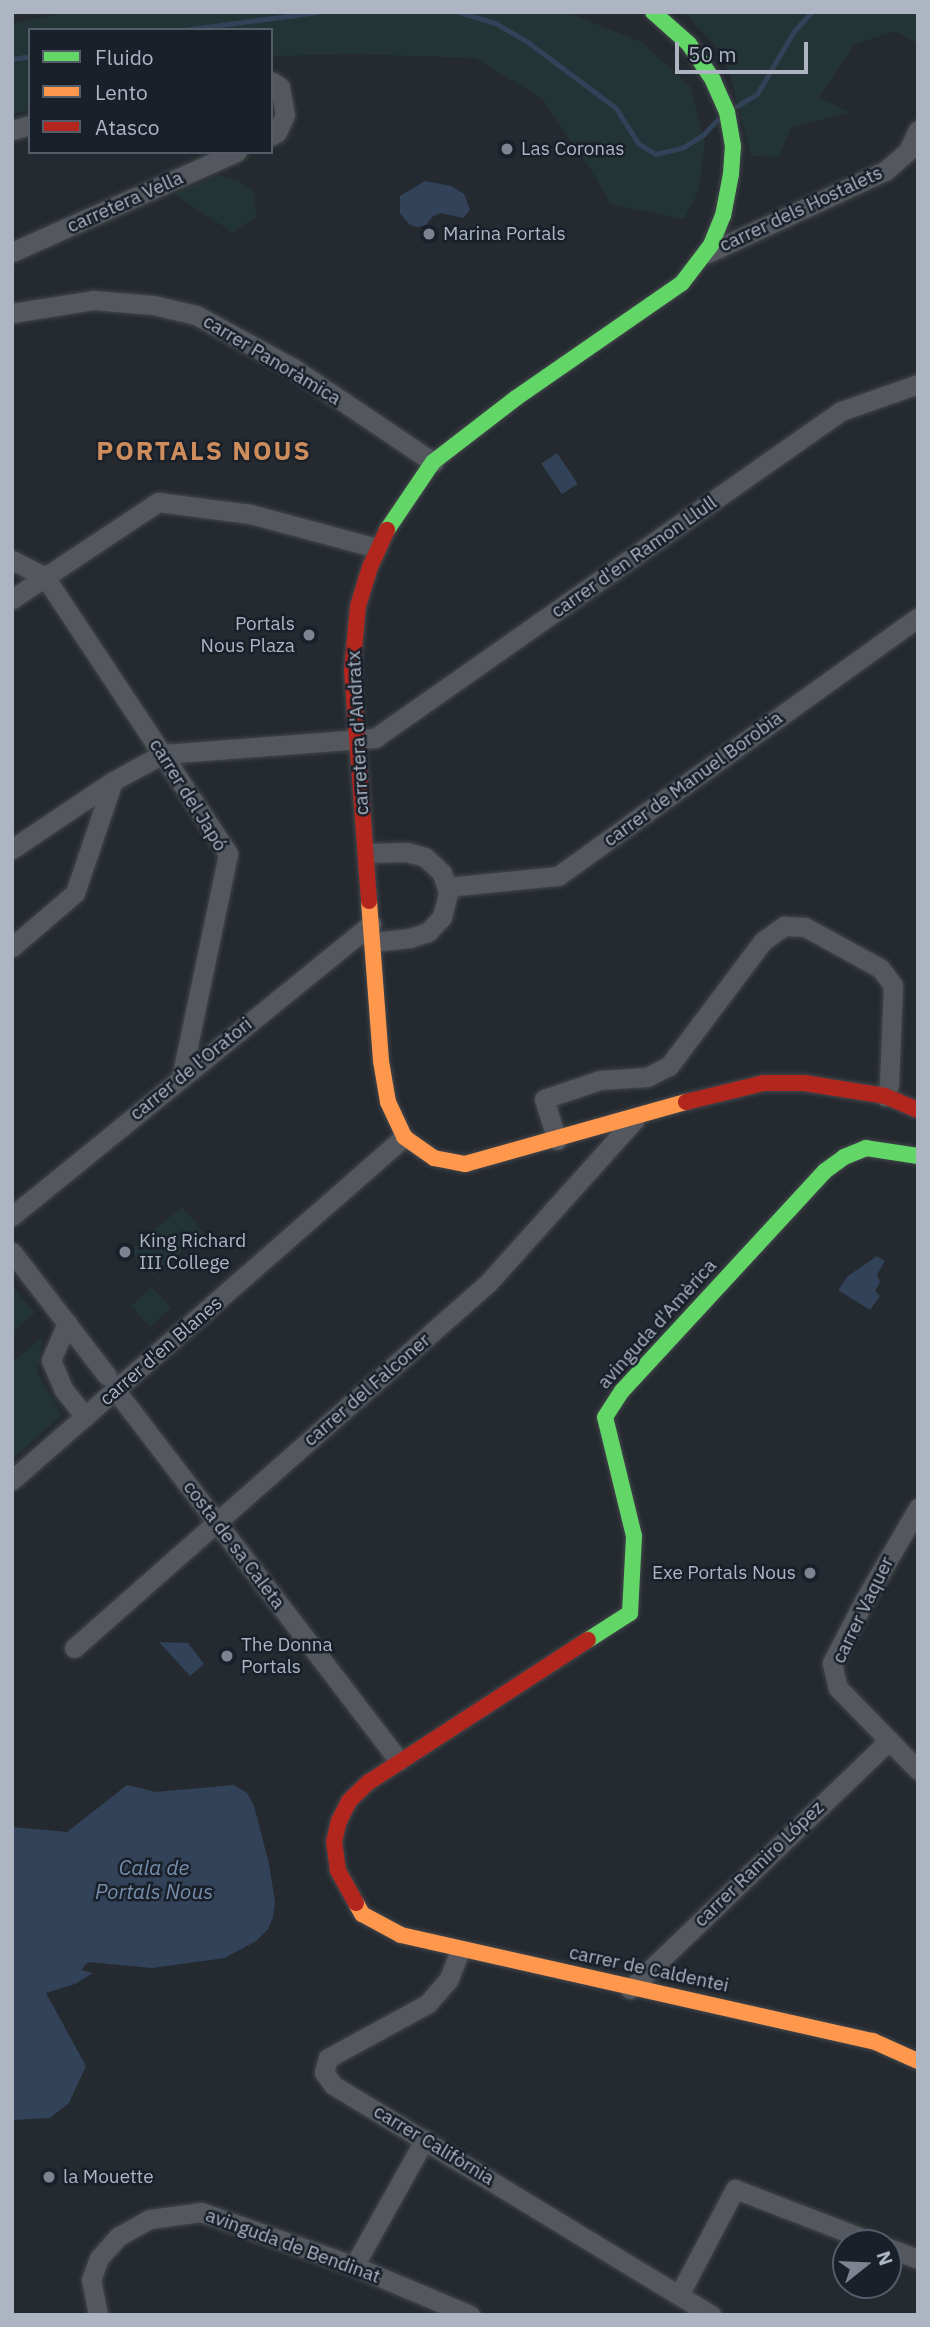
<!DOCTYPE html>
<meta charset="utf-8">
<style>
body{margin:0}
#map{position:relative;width:930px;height:2327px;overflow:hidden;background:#252a30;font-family:"IBM Plex Sans",sans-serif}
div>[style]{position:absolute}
.green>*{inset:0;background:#233436;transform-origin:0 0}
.water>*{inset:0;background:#324258;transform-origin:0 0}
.stream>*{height:5px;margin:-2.5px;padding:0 2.5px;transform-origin:2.5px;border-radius:2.5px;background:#324258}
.roads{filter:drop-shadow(0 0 2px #42464b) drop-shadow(0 0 2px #42464b)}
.street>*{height:19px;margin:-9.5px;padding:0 9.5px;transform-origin:9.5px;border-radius:9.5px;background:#54585e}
.fast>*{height:16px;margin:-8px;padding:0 8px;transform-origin:8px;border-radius:8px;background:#63d668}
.slow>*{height:16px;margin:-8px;padding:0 8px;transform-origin:8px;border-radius:8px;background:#ff974d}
.jam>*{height:16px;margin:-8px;padding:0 8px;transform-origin:8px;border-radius:8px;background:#b3261e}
.dots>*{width:19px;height:19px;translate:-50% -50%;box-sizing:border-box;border:4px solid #19202a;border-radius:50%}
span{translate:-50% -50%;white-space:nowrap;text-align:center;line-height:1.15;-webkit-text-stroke:5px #19202a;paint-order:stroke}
.poi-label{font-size:19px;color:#adb5c3}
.left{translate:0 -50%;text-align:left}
.right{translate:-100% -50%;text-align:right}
.street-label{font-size:19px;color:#adb5c3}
.water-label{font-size:21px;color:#758daa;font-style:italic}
.district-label{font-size:26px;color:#ce8d5c;font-weight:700;letter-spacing:2px}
.frame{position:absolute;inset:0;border:14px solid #adb5c3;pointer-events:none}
.legend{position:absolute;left:28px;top:28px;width:245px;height:126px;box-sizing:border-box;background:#19202a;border:2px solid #545c67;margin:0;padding:9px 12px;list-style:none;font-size:21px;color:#adb5c3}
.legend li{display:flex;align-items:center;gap:14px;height:35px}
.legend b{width:35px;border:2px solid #545c67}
.north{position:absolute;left:832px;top:2229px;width:70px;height:70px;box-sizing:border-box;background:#19202a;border:2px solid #545c67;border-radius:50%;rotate:72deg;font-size:19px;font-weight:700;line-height:28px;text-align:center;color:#adb5c3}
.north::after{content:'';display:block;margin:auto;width:24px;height:32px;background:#7d8490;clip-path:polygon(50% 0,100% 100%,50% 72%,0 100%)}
.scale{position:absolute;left:675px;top:42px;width:133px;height:32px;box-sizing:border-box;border:4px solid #adb5c3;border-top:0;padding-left:9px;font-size:21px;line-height:24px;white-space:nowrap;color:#adb5c3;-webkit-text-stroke:5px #19202a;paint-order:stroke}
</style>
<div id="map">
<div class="green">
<div style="clip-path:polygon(66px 12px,566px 12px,641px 42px,690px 86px,705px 143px,698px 192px,684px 219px,610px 204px,596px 178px,542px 98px,475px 58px,353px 54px,271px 56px,271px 30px,30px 30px,30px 110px,12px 114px,12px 24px)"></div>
<div style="clip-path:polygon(684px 12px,918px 12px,918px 44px,894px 31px,854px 45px,819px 97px,849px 112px,791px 128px,779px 157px,751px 156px,730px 74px,715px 45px)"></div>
<div style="clip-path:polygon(218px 175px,241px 182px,254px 192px,256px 217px,232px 232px,174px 194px)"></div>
<div style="left:182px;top:1207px;width:33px;height:67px;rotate:50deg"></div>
<div style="clip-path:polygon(12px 1286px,35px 1313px,12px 1332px)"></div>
<div style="left:152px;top:1287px;width:28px;height:28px;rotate:48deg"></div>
<div style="clip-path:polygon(43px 1337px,37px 1372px,62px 1415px,14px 1458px,12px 1362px)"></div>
</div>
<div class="water">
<div style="clip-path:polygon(425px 181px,451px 186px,464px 194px,470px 210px,463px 218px,441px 213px,432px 217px,426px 225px,418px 227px,410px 225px,400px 213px,400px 196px)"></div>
<div style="left:557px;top:453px;width:37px;height:19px;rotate:56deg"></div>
<div style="clip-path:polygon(877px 1256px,885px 1261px,877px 1275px,880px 1282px,875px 1291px,880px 1296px,870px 1310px,838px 1290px,848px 1276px)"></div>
<div style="clip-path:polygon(159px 1642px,188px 1643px,204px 1664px,190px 1676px)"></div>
<div style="clip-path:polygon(127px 1785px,156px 1792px,234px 1785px,247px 1793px,254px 1806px,269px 1864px,275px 1902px,273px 1917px,268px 1929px,256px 1941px,225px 1958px,152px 1968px,88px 1962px,81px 1970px,93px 1973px,75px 1984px,46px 1993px,86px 2066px,69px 2103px,50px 2118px,12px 2120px,12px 1827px,67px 1832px)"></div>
</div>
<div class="stream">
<div style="left:459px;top:12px;width:38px;rotate:17deg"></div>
<div style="left:495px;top:23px;width:39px;rotate:30deg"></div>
<div style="left:529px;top:43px;width:109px;rotate:36.8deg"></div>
<div style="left:616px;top:108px;width:41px;rotate:57.8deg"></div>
<div style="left:638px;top:143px;width:20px;rotate:33deg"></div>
<div style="left:655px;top:154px;width:28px;rotate:-13deg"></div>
<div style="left:682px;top:148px;width:25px;rotate:-32deg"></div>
<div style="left:703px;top:135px;width:21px;rotate:-47deg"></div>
<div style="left:184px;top:30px;width:135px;rotate:-7.7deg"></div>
<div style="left:12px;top:59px;width:18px;rotate:-9deg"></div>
<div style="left:737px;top:106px;width:23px;rotate:-31deg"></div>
<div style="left:757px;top:94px;width:73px;rotate:-59.6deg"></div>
<div style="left:794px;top:31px;width:26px;rotate:-47deg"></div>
</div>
<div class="roads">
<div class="street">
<div style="left:271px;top:81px;width:11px;rotate:34deg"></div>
<div style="left:280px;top:87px;width:28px;rotate:80deg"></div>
<div style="left:285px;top:115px;width:19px;rotate:115deg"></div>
<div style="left:277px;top:132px;width:7px;rotate:146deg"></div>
<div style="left:12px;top:130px;width:19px;rotate:-16deg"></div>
<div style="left:12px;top:252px;width:246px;rotate:-24deg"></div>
<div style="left:708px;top:253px;width:195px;rotate:-24.9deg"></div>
<div style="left:885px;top:171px;width:30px;rotate:-41deg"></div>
<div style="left:908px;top:151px;width:23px;rotate:-65deg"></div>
<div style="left:12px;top:313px;width:82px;rotate:-9.1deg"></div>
<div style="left:93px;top:300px;width:60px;rotate:4.8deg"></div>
<div style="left:153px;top:305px;width:44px;rotate:13.1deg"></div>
<div style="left:196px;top:315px;width:111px;rotate:28.7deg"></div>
<div style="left:293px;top:368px;width:169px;rotate:33.9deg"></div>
<div style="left:12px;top:560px;width:37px;rotate:27deg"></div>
<div style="left:45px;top:577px;width:332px;rotate:56.5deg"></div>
<div style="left:228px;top:854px;width:226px;rotate:101.8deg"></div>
<div style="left:12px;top:599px;width:175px;rotate:-33.6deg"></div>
<div style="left:158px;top:502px;width:93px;rotate:7.4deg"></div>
<div style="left:250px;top:514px;width:131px;rotate:15deg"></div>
<div style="left:12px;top:849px;width:122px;rotate:-34deg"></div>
<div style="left:113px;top:781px;width:57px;rotate:-28.4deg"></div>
<div style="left:163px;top:754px;width:213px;rotate:-4.3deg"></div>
<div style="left:375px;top:738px;width:569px;rotate:-35.06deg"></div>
<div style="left:841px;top:411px;width:82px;rotate:-19.3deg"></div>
<div style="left:367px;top:853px;width:40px;rotate:-1.4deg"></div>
<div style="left:407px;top:852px;width:19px;rotate:16deg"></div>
<div style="left:425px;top:857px;width:23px;rotate:43deg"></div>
<div style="left:442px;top:873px;width:21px;rotate:73deg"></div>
<div style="left:448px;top:893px;width:25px;rotate:104deg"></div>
<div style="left:442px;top:917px;width:21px;rotate:133deg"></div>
<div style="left:428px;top:932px;width:19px;rotate:162deg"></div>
<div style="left:410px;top:938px;width:38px;rotate:174deg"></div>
<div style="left:447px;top:887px;width:112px;rotate:-5.7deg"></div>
<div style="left:558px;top:876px;width:443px;rotate:-35.7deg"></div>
<div style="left:12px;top:947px;width:83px;rotate:-40.6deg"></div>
<div style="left:75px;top:893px;width:118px;rotate:-71.3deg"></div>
<div style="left:557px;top:1140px;width:43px;rotate:-107.6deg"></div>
<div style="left:544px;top:1099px;width:59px;rotate:-18.7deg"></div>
<div style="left:600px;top:1080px;width:47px;rotate:-3.7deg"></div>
<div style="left:647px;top:1077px;width:25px;rotate:-27deg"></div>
<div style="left:669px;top:1066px;width:156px;rotate:-53.1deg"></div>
<div style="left:763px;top:941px;width:26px;rotate:-36deg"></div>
<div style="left:784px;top:926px;width:21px;rotate:3deg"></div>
<div style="left:805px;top:927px;width:85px;rotate:28.7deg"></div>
<div style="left:880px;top:968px;width:21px;rotate:53deg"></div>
<div style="left:893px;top:985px;width:100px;rotate:92.3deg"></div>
<div style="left:889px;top:1085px;width:12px;rotate:110deg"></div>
<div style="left:12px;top:1216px;width:463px;rotate:-39.1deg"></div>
<div style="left:12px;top:1252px;width:156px;rotate:52.5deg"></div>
<div style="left:67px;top:1323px;width:40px;rotate:113.4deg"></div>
<div style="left:51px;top:1360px;width:33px;rotate:67deg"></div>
<div style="left:64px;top:1390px;width:34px;rotate:52deg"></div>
<div style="left:120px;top:1396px;width:459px;rotate:52.6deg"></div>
<div style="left:12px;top:1480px;width:521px;rotate:-41.19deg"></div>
<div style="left:918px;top:1508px;width:105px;rotate:120.2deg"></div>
<div style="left:865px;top:1599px;width:72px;rotate:117.3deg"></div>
<div style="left:832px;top:1663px;width:26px;rotate:77deg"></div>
<div style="left:838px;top:1688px;width:115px;rotate:45.7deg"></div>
<div style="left:74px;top:1648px;width:552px;rotate:-41.4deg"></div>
<div style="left:488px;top:1283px;width:220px;rotate:-48.1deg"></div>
<div style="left:460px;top:1950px;width:31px;rotate:111deg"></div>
<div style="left:449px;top:1979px;width:33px;rotate:131deg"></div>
<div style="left:427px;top:2004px;width:113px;rotate:151.4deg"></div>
<div style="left:328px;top:2058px;width:15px;rotate:106deg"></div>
<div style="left:324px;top:2072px;width:16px;rotate:55deg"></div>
<div style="left:333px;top:2085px;width:443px;rotate:31.3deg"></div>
<div style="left:630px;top:1989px;width:359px;rotate:-43.8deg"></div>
<div style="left:888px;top:2248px;width:32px;rotate:20deg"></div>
<div style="left:354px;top:2266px;width:145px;rotate:-60.8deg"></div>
<div style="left:679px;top:2295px;width:120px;rotate:-62.2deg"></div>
<div style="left:735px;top:2189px;width:150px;rotate:21.1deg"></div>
<div style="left:98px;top:2315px;width:36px;rotate:-101deg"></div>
<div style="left:91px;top:2280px;width:23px;rotate:-70deg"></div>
<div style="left:99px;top:2258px;width:30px;rotate:-48deg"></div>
<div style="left:119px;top:2236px;width:35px;rotate:-29deg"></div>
<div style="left:150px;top:2219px;width:51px;rotate:-7.8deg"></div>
<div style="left:201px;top:2212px;width:162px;rotate:19.4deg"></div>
<div style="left:354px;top:2266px;width:126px;rotate:22.9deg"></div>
</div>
<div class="fast">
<div style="left:387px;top:530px;width:82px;rotate:-55.9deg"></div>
<div style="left:433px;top:462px;width:105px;rotate:-37.6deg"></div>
<div style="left:516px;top:398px;width:202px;rotate:-34.7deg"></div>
<div style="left:682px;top:283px;width:48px;rotate:-52.7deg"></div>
<div style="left:711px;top:245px;width:31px;rotate:-68deg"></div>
<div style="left:723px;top:216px;width:43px;rotate:-79.2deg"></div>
<div style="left:731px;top:174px;width:28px;rotate:-86deg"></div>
<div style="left:733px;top:146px;width:35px;rotate:-100deg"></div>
<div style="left:727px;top:112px;width:35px;rotate:-114deg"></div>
<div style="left:713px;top:80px;width:43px;rotate:-123.7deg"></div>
<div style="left:689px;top:44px;width:48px;rotate:-138.4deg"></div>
<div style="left:588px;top:1640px;width:50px;rotate:-32.7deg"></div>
<div style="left:630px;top:1613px;width:77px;rotate:-87deg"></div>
<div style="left:634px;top:1536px;width:122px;rotate:-103.7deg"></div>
<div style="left:605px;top:1417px;width:31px;rotate:-57deg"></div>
<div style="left:622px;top:1391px;width:299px;rotate:-47.3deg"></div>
<div style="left:825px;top:1171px;width:24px;rotate:-36deg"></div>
<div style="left:844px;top:1157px;width:24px;rotate:-22deg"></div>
<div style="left:866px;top:1148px;width:53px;rotate:8.7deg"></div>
</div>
<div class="slow">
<div style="left:369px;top:901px;width:160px;rotate:85.7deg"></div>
<div style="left:381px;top:1061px;width:42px;rotate:80.3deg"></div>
<div style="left:388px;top:1102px;width:38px;rotate:65deg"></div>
<div style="left:404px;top:1137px;width:37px;rotate:35deg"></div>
<div style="left:434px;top:1158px;width:32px;rotate:11deg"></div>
<div style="left:465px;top:1164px;width:230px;rotate:-15.7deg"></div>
<div style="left:356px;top:1903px;width:13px;rotate:61deg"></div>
<div style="left:362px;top:1914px;width:44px;rotate:28.3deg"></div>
<div style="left:401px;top:1935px;width:484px;rotate:12.7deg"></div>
<div style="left:873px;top:2041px;width:49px;rotate:24deg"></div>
</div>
<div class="jam">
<div style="left:369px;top:901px;width:231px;rotate:-94.2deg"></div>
<div style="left:352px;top:671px;width:65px;rotate:-84.7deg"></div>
<div style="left:358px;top:606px;width:41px;rotate:-72.9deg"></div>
<div style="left:370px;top:567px;width:41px;rotate:-65.3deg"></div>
<div style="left:686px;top:1102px;width:80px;rotate:-13.7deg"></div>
<div style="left:764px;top:1083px;width:40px"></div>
<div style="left:804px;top:1083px;width:82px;rotate:9.1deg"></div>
<div style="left:885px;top:1096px;width:36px;rotate:23deg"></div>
<div style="left:356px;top:1903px;width:38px;rotate:-119deg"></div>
<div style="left:338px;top:1870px;width:28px;rotate:-98deg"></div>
<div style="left:334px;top:1842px;width:22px;rotate:-77deg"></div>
<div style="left:339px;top:1821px;width:22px;rotate:-63deg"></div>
<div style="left:349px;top:1801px;width:28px;rotate:-44deg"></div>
<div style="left:369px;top:1782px;width:261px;rotate:-33deg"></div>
</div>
</div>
<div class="dots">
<div style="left:507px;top:149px;background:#7d8490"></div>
<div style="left:429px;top:234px;background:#7d8490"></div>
<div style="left:309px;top:635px;background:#7d8490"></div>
<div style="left:125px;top:1252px;background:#7d8490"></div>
<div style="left:810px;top:1573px;background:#7d8490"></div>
<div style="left:227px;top:1656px;background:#7d8490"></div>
<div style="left:49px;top:2177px;background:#7d8490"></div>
</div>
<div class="poi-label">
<span class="left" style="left:521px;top:149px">Las Coronas</span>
<span class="left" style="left:443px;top:234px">Marina Portals</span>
<span class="right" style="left:295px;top:635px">Portals<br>Nous Plaza</span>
<span class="left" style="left:139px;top:1252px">King Richard<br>III College</span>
<span class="right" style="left:796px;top:1573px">Exe Portals Nous</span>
<span class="left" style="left:241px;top:1656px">The Donna<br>Portals</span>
<span class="left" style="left:63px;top:2177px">la Mouette</span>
</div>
<div class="street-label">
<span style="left:125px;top:202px;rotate:-24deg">carretera Vella</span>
<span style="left:801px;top:209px;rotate:-25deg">carrer dels Hostalets</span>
<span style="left:272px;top:360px;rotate:31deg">carrer Panoràmica</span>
<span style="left:634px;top:557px;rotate:-35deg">carrer d'en Ramon Llull</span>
<span style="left:358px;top:733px;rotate:-93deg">carretera d'Andratx</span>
<span style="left:693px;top:779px;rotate:-36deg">carrer de Manuel Borobia</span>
<span style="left:188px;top:795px;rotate:58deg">carrer del Japó</span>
<span style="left:191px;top:1069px;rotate:-39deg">carrer de l'Oratori</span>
<span style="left:657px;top:1324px;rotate:-48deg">avinguda d'Amèrica</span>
<span style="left:161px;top:1351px;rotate:-41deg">carrer d'en Blanes</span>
<span style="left:367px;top:1390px;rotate:-41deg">carrer del Falconer</span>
<span style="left:234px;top:1545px;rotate:53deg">costa de sa Caleta</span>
<span style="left:863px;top:1610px;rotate:-64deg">carrer Vaquer</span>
<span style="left:759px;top:1864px;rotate:-44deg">carrer Ramiro López</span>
<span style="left:649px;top:1969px;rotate:12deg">carrer de Caldentei</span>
<span style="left:434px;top:2145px;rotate:31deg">carrer Califòrnia</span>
<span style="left:293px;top:2246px;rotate:20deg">avinguda de Bendinat</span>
</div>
<div class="water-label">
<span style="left:154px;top:1879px">Cala de<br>Portals Nous</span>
</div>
<div class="district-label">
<span style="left:204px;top:451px">PORTALS NOUS</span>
</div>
<div class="frame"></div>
<ul class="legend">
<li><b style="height:9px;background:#63d668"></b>Fluido</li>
<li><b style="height:9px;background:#ff974d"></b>Lento</li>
<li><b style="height:9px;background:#b3261e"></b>Atasco</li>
</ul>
<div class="north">N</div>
<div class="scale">50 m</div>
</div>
